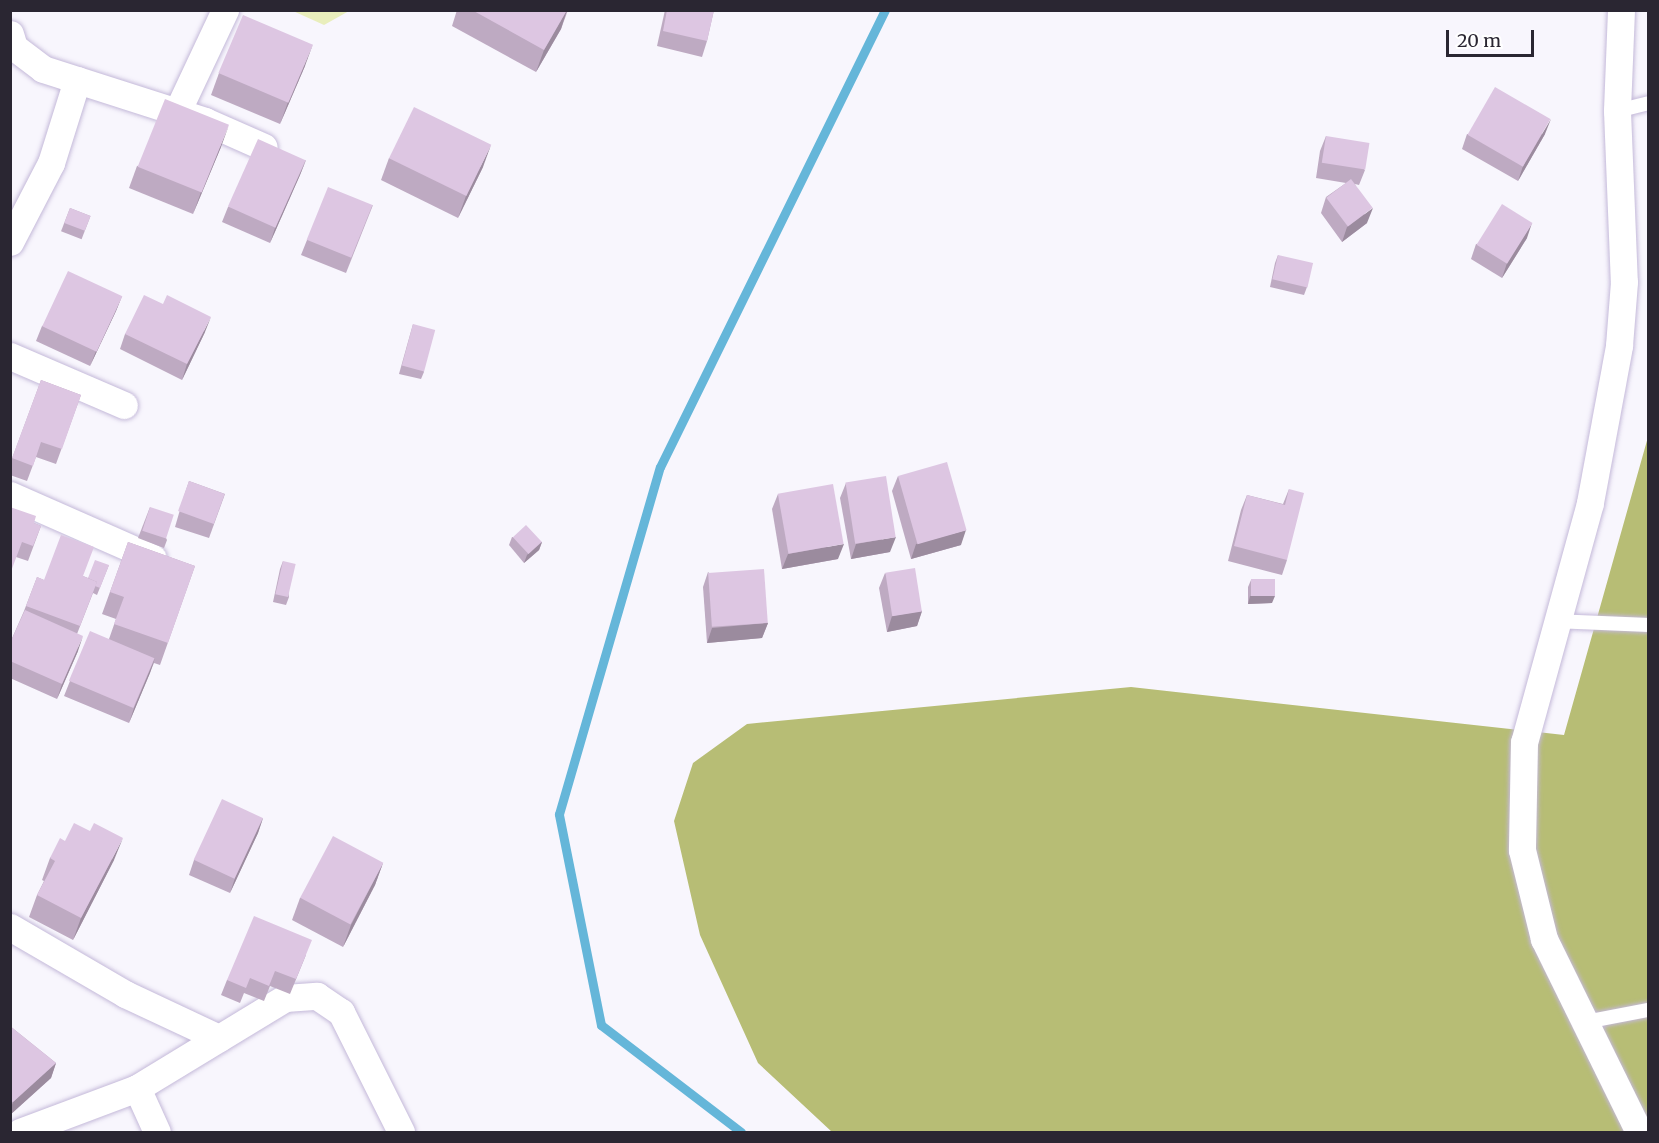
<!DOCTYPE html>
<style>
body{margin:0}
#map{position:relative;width:1659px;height:1143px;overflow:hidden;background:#f8f6fd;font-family:Merriweather,serif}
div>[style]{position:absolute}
.green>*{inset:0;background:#e9eebc}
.forest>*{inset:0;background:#b7bd75}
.stream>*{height:9px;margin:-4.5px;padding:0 4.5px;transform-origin:4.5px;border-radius:4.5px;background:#65b6d9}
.roads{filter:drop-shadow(0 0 2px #c4b9d9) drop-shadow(0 0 2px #c4b9d9)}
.service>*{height:14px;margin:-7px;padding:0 7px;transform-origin:7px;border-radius:7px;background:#fff}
.minor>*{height:27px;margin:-13.5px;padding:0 13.5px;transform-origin:13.5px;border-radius:13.5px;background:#fff}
.wall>*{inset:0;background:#beaac2;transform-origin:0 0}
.shaded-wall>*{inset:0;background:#9b8b9e}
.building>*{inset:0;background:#ddc6e2;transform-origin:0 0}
span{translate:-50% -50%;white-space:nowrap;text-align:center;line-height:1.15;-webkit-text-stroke:6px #fff;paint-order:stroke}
.frame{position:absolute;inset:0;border:12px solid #2a2632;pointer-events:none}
.scale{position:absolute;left:1446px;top:30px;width:88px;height:27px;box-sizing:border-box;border:3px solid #2a2632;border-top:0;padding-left:8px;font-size:18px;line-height:21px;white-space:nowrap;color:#2a2632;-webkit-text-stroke:4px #fff;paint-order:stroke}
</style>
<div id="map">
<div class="green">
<div style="clip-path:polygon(293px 11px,349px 11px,324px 25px)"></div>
</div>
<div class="forest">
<div style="clip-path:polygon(1648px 437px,1648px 1132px,832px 1132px,758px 1063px,700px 935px,674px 821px,693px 763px,747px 724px,1131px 687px,1564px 735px)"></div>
</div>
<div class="stream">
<div style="left:741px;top:1132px;width:176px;rotate:-142.6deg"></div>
<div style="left:601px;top:1025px;width:215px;rotate:-101.3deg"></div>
<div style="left:559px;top:814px;width:361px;rotate:-73.8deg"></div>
<div style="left:660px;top:467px;width:509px;rotate:-63.79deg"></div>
</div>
<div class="roads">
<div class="service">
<div style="left:1617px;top:111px;width:32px;rotate:-14deg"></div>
<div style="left:1555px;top:621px;width:93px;rotate:2.5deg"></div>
<div style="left:1585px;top:1022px;width:64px;rotate:-10.8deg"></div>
</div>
<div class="minor">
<div style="left:1621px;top:10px;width:101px;rotate:92.3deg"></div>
<div style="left:1617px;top:111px;width:171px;rotate:87.7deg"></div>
<div style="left:1624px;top:282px;width:64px;rotate:94.5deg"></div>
<div style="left:1619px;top:346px;width:160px;rotate:100.5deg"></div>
<div style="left:1590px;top:503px;width:248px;rotate:105.4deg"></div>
<div style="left:1524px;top:742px;width:108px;rotate:91.1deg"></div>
<div style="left:1522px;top:850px;width:92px;rotate:76.1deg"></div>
<div style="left:1544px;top:939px;width:215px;rotate:63.8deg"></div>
<div style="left:10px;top:34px;width:14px;rotate:73deg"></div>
<div style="left:14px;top:47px;width:36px;rotate:37deg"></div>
<div style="left:43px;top:69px;width:170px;rotate:17.8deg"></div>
<div style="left:205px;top:121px;width:64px;rotate:23.8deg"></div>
<div style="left:177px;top:112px;width:113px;rotate:-64.8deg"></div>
<div style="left:10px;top:242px;width:89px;rotate:-62.6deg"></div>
<div style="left:51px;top:163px;width:87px;rotate:-72.6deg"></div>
<div style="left:10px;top:356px;width:124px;rotate:23.3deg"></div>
<div style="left:10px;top:495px;width:156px;rotate:23.8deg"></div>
<div style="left:10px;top:927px;width:133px;rotate:30.2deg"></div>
<div style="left:125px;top:994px;width:104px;rotate:25.1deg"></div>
<div style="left:137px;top:1088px;width:48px;rotate:65.6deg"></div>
<div style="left:20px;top:1132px;width:125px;rotate:-20.6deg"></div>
<div style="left:137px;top:1088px;width:173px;rotate:-31.3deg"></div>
<div style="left:285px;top:998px;width:32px;rotate:-4deg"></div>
<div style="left:317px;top:996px;width:29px;rotate:34deg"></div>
<div style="left:341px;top:1012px;width:134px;rotate:63.4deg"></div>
</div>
</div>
<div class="wall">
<div style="clip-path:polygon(457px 10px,568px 10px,561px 29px,536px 72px,452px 26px)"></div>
<div style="clip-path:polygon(665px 10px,714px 10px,707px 41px,702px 57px,657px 46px)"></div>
<div style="clip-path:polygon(305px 66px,280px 124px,211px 95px,219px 73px)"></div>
<div style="clip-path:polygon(1467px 134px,1545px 134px,1518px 181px,1462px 149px)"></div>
<div style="clip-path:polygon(1326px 136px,1365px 170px,1359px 185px,1355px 184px,1367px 223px,1342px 242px,1321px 213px,1326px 197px,1346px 183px,1316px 178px,1320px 151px)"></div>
<div style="clip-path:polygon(221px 147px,193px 214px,129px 188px,137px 166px)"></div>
<div style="clip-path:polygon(389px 158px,483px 167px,458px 218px,381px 180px)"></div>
<div style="clip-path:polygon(306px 160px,300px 175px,270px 243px,222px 222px,228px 207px)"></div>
<div style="clip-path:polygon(373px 205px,346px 273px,301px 255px,307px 240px)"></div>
<div style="left:70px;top:208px;width:22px;height:25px;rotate:21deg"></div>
<div style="clip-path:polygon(1527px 238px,1502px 278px,1471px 259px,1476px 244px)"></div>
<div style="clip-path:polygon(1278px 255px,1307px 287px,1304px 295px,1270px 287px,1275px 263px)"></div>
<div style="clip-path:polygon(122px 296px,116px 311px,90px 366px,36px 341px,42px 326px)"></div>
<div style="clip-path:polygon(163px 304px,205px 332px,182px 380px,120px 349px,125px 334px)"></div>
<div style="clip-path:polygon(413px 324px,424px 372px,421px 379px,399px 374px)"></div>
<div style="clip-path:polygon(41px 380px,81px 395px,56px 464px,36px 457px,27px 481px,10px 475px,10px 464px)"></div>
<div style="clip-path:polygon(898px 476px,961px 545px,911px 559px,892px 491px)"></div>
<div style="clip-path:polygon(189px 481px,225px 494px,209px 538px,175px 527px,184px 496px)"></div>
<div style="clip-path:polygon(846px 483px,890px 552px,851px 559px,840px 498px)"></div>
<div style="clip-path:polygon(1289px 489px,1287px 560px,1282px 575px,1228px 561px,1241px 510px,1247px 495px,1283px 504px)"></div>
<div style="clip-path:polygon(778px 494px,838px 559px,782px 569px,772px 509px)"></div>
<div style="clip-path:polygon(10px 507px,34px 523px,41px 526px,28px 561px,16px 557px)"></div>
<div style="clip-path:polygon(150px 507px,167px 540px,164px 548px,138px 538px)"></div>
<div style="clip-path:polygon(512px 537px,542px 542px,539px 550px,524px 563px,509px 545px)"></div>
<div style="clip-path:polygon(128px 542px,195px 566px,160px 665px,154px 663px,129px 723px,64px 696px,70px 681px,109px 639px,116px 619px,102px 614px)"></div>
<div style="clip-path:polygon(283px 561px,289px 597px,286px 605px,273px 602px,280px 569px)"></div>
<div style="clip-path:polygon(109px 565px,97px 595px,93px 593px,77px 634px,78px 651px,57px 699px,10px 678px,10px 643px,24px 611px,37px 577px,44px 580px,83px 576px,88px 578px)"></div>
<div style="clip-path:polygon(708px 572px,768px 623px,762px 638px,707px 643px,703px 587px)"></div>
<div style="clip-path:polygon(885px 573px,922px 611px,917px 626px,887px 632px,879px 588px)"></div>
<div style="clip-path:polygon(1251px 580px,1272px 603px,1248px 604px,1248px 587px)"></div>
<div style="clip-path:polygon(263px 818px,258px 833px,230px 893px,189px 875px,194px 860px)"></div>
<div style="clip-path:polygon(65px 841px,114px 860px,73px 940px,29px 917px,37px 895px,44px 881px,42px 880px,50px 858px)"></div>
<div style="clip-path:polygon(383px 863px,375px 885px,343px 947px,292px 920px,300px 898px)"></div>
<div style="clip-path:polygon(306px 955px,290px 994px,270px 986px,264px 1001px,244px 993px,240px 1003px,221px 995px,227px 980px)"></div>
<div style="clip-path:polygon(10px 1026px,56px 1063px,51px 1078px,10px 1115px)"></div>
</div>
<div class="shaded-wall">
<div style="clip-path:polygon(567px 10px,561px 29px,536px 72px,544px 50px)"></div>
<div style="clip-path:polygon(313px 44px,305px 66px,280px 124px,288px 102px)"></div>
<div style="clip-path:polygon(1551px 119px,1545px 134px,1518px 181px,1523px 166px)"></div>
<div style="clip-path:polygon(229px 125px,221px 147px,193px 214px,201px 192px)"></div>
<div style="clip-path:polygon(491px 145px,483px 167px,458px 218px,466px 196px)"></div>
<div style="clip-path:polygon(306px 160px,300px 175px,270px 243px,275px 228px)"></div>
<div style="clip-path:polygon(1373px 208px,1367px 223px,1342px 242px,1347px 227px)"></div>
<div style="clip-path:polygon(1532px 223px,1527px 238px,1502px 278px,1507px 263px)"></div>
<div style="clip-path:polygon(122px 296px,116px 311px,90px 366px,96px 351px)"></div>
<div style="clip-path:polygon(211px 317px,205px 332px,182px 380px,187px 364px)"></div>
<div style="clip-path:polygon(966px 530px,961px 545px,911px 559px,916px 544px)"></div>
<div style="clip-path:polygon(896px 537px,890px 552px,851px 559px,856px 544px)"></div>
<div style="clip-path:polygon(542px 542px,539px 550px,524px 563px,527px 555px)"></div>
<div style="clip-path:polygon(844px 544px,838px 559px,782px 569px,788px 554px)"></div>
<div style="clip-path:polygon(1250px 596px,1275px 596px,1272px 603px,1248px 604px)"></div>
<div style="clip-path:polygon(922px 611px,917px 626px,887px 632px,892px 616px)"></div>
<div style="clip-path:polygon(768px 623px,762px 638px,707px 643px,712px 628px)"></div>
<div style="clip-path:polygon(83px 636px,78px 651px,57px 699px,62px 684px)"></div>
<div style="clip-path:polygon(155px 658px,150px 673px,129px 723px,134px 708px)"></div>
<div style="clip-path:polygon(263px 818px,258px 833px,230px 893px,235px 878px)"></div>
<div style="clip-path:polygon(123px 838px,114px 860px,73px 940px,81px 918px)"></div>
<div style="clip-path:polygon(383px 863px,375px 885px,343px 947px,351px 925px)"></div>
<div style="clip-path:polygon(56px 1063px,51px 1078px,10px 1115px,10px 1110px,13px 1102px)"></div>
</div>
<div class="building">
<div style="clip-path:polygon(472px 10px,567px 10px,544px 50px)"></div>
<div style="clip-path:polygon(667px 10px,714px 10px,707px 41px,663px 31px)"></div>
<div style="left:243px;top:15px;width:76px;height:63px;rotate:23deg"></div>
<div style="left:1495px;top:87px;width:64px;height:55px;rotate:30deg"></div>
<div style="left:165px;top:99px;width:69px;height:73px;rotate:22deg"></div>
<div style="left:414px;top:107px;width:86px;height:57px;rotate:26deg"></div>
<div style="left:1326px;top:136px;width:44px;height:27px;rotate:9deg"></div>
<div style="left:258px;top:139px;width:52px;height:74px;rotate:24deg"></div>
<div style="left:1351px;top:179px;width:36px;height:31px;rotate:53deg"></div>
<div style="left:328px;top:187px;width:48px;height:57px;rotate:22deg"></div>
<div style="left:1502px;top:204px;width:36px;height:48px;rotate:32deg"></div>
<div style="left:70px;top:208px;width:22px;height:16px;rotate:21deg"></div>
<div style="left:1278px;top:255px;width:36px;height:25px;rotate:13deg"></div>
<div style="left:68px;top:271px;width:60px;height:61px;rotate:25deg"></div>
<div style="clip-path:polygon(144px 295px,163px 304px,167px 295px,211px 317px,187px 364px,125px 334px)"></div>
<div style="left:413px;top:324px;width:23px;height:43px;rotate:15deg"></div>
<div style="clip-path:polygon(41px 380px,81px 395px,62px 449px,41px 442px,33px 466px,12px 458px)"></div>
<div style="left:947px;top:462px;width:71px;height:51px;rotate:74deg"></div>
<div style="left:886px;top:476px;width:62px;height:41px;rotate:81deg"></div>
<div style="left:189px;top:481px;width:38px;height:32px;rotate:20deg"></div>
<div style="left:833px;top:484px;width:61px;height:56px;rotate:80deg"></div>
<div style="clip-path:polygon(1289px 489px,1304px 493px,1287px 560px,1234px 546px,1247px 495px,1285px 505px)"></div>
<div style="clip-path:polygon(10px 507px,36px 516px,34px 523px,41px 526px,33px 546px,22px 542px,10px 574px)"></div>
<div style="left:150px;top:507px;width:25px;height:25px;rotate:18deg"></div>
<div style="left:526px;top:525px;width:23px;height:18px;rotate:47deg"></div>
<div style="clip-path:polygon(61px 535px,94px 547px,83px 576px,97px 582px,80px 626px,26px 606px,37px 577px,44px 580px)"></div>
<div style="clip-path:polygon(128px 542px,195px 566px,168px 643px,114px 624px,124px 597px,110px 592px)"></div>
<div style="clip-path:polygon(95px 560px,109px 565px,100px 588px,95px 586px,97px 582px,88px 578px)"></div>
<div style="left:283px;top:561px;width:13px;height:34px;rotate:13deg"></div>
<div style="left:915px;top:568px;width:44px;height:30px;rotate:81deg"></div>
<div style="left:764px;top:569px;width:54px;height:56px;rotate:86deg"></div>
<div style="left:1275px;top:579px;width:17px;height:24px;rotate:90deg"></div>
<div style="clip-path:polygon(25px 610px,83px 636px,62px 684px,10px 661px,10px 643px)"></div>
<div style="left:90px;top:631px;width:70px;height:54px;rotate:23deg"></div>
<div style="left:222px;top:799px;width:45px;height:67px;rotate:25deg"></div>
<div style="clip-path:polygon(74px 823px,90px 831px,94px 823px,123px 838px,81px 918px,37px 895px,55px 861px,50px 858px,60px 838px,65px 841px)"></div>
<div style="left:333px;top:836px;width:57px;height:70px;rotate:28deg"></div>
<div style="clip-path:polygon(254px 916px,312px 940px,296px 979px,275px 971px,269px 986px,250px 978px,246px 988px,227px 980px)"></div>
<div style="clip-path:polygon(10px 1026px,56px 1063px,13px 1102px,10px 1101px)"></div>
</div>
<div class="frame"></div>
<div class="scale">20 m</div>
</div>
